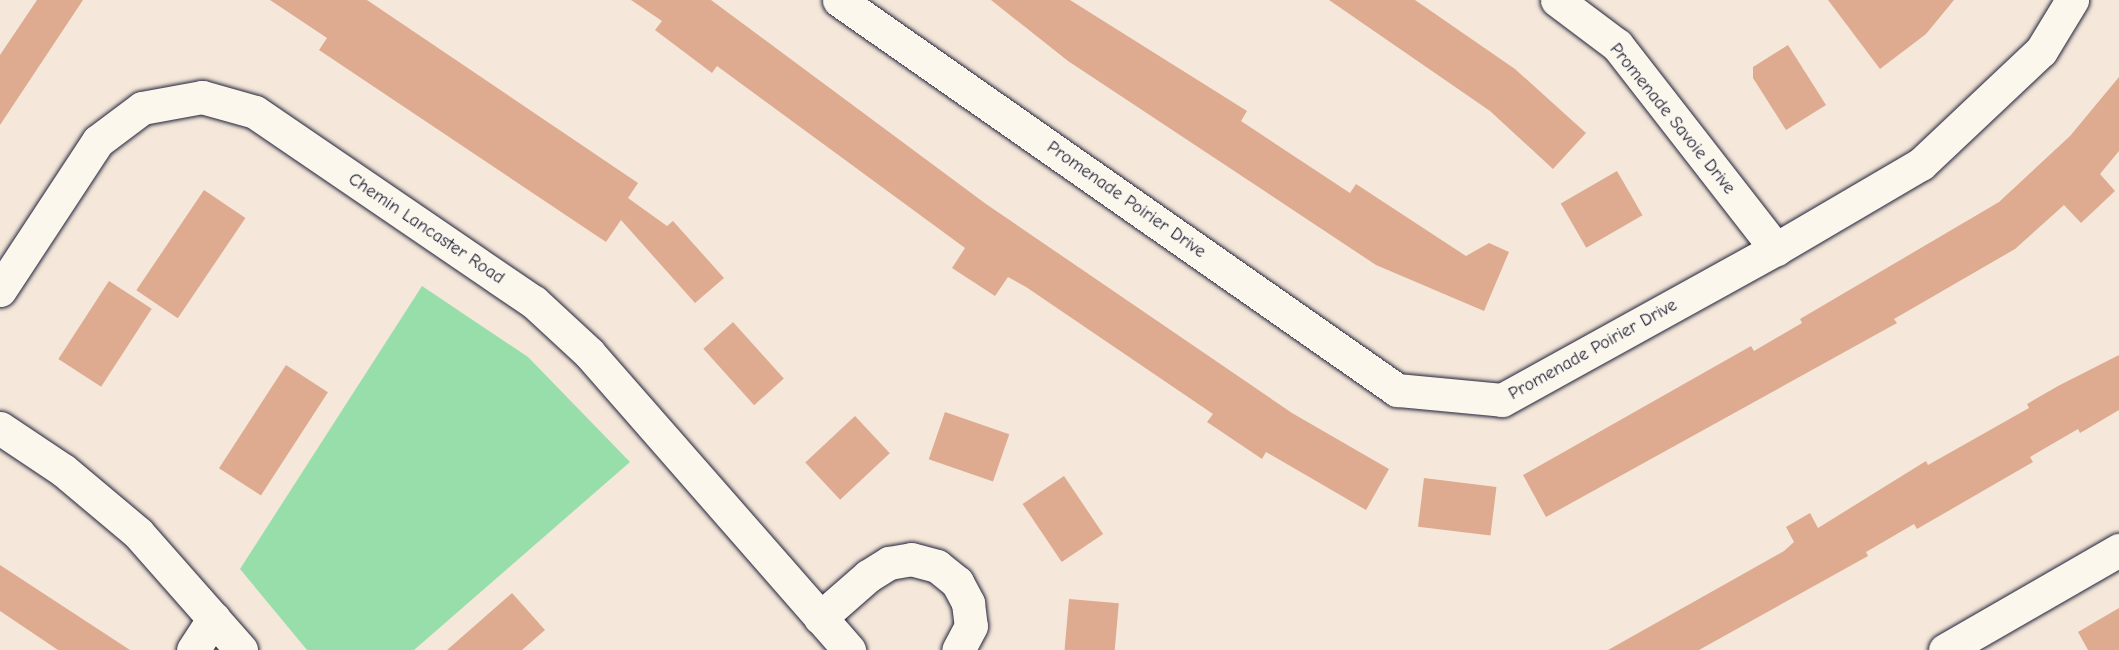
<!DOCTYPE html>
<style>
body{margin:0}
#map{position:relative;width:2119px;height:650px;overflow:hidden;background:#f5e8da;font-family:"Comic Neue",sans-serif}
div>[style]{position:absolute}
.green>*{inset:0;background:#98deab}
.building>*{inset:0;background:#deab91;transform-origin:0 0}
.roads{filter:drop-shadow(0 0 2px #22223b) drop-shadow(0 0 2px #22223b)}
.minor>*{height:33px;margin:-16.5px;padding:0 16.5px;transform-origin:16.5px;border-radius:16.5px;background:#fbf7ec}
span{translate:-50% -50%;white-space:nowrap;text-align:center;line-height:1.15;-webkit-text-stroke:4.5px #fbf7ec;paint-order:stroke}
.street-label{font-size:18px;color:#22223b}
</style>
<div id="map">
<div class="green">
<div style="clip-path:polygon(422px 286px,528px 357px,630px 462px,414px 650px,307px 650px,240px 569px)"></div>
</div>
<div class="building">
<div style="clip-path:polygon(37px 0,83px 0,0 125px,0 55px)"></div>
<div style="clip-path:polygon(270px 0,367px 0,638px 183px,628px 198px,667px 226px,673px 221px,724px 278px,695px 303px,621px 220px,606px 242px,319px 50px,327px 38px)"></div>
<div style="clip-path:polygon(631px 0,711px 0,986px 204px,1292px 413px,1389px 469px,1366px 510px,1266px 452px,1262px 459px,1207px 422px,1213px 414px,1026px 287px,1008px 277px,995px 296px,952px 268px,965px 248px,717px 66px,712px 73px,655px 30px,662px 21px)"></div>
<div style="clip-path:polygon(991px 0,1070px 0,1247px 111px,1241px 121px,1350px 193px,1356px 184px,1466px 256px,1489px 243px,1509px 252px,1484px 311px,1376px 265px,1068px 61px)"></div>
<div style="clip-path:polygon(1329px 0,1415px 0,1515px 69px,1586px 133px,1553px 169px,1490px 111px)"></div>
<div style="clip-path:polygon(1828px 0,1954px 0,1926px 34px,1880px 69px)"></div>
<div style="clip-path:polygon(1788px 45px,1826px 105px,1786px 130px,1753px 78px,1753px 67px)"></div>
<div style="clip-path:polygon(2119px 77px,2119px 151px,2100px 174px,2115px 191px,2081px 223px,2064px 205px,2015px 249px,1894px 319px,1897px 323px,1546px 517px,1523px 475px,1751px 346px,1754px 351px,1802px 323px,1800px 319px,1999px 202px,2070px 136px)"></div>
<div style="left:1617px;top:171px;width:51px;height:65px;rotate:60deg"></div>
<div style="left:204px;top:190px;width:50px;height:121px;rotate:34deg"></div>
<div style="left:109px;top:281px;width:51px;height:93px;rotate:33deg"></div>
<div style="left:733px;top:322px;width:76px;height:40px;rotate:48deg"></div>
<div style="clip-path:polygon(2119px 355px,2119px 410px,2080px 433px,2078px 429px,2030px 457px,2033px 462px,1917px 529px,1914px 524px,1866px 552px,1868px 556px,1699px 650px,1608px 650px,1784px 551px,1794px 542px,1786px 527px,1810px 513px,1818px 528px,1926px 461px,1928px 465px,2029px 408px,2027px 404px,2058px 386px)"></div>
<div style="left:286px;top:365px;width:50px;height:123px;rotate:33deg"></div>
<div style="left:945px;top:412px;width:68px;height:50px;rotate:19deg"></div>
<div style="left:855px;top:416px;width:51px;height:68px;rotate:47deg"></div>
<div style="left:1064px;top:476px;width:70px;height:50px;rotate:56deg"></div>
<div style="left:1424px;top:478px;width:73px;height:49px;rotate:7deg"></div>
<div style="clip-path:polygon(0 565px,130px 650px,58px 650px,0 611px)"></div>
<div style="clip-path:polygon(512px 593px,545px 630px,522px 650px,447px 650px)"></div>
<div style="left:1069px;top:599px;width:50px;height:51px;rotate:5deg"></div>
<div style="clip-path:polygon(2119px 608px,2119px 650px,2088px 650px,2078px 632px)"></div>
</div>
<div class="roads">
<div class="minor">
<div style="left:839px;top:0;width:681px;rotate:34.95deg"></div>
<div style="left:1397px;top:390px;width:105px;rotate:5.4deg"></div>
<div style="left:1502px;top:400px;width:313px;rotate:-28.9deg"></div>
<div style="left:1776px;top:249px;width:168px;rotate:-30.4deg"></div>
<div style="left:1921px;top:164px;width:165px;rotate:-43.3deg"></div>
<div style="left:2041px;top:51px;width:60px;rotate:-58.7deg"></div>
<div style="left:1557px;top:0;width:75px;rotate:36.9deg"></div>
<div style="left:1617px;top:45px;width:259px;rotate:52.1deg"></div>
<div style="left:0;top:290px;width:178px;rotate:-56.7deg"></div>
<div style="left:98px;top:141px;width:55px;rotate:-36.9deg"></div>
<div style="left:142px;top:108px;width:61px;rotate:-10.4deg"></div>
<div style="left:202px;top:97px;width:55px;rotate:15.8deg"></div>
<div style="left:255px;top:112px;width:338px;rotate:34.3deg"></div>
<div style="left:534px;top:302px;width:75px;rotate:42.8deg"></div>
<div style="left:589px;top:353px;width:395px;rotate:48.8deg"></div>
<div style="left:0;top:428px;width:76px;rotate:33.7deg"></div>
<div style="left:63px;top:470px;width:98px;rotate:40deg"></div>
<div style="left:138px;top:533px;width:156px;rotate:48.6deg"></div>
<div style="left:820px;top:618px;width:64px;rotate:-41.2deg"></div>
<div style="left:868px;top:576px;width:25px;rotate:-32deg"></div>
<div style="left:889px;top:563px;width:22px;rotate:-10deg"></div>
<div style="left:911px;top:559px;width:27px;rotate:15deg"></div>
<div style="left:937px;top:566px;width:26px;rotate:39deg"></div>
<div style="left:957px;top:582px;width:24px;rotate:62deg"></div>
<div style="left:968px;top:603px;width:23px;rotate:83deg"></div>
<div style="left:971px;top:626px;width:27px;rotate:118deg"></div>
<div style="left:193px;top:650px;width:38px;rotate:-57deg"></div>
<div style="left:1945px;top:650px;width:201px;rotate:-29.9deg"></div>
</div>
</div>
<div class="street-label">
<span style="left:1672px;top:119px;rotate:51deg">Promenade Savoie Drive</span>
<span style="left:1126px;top:200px;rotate:35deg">Promenade Poirier Drive</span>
<span style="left:426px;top:229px;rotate:34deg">Chemin Lancaster Road</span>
<span style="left:1593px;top:350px;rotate:-29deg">Promenade Poirier Drive</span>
</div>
</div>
